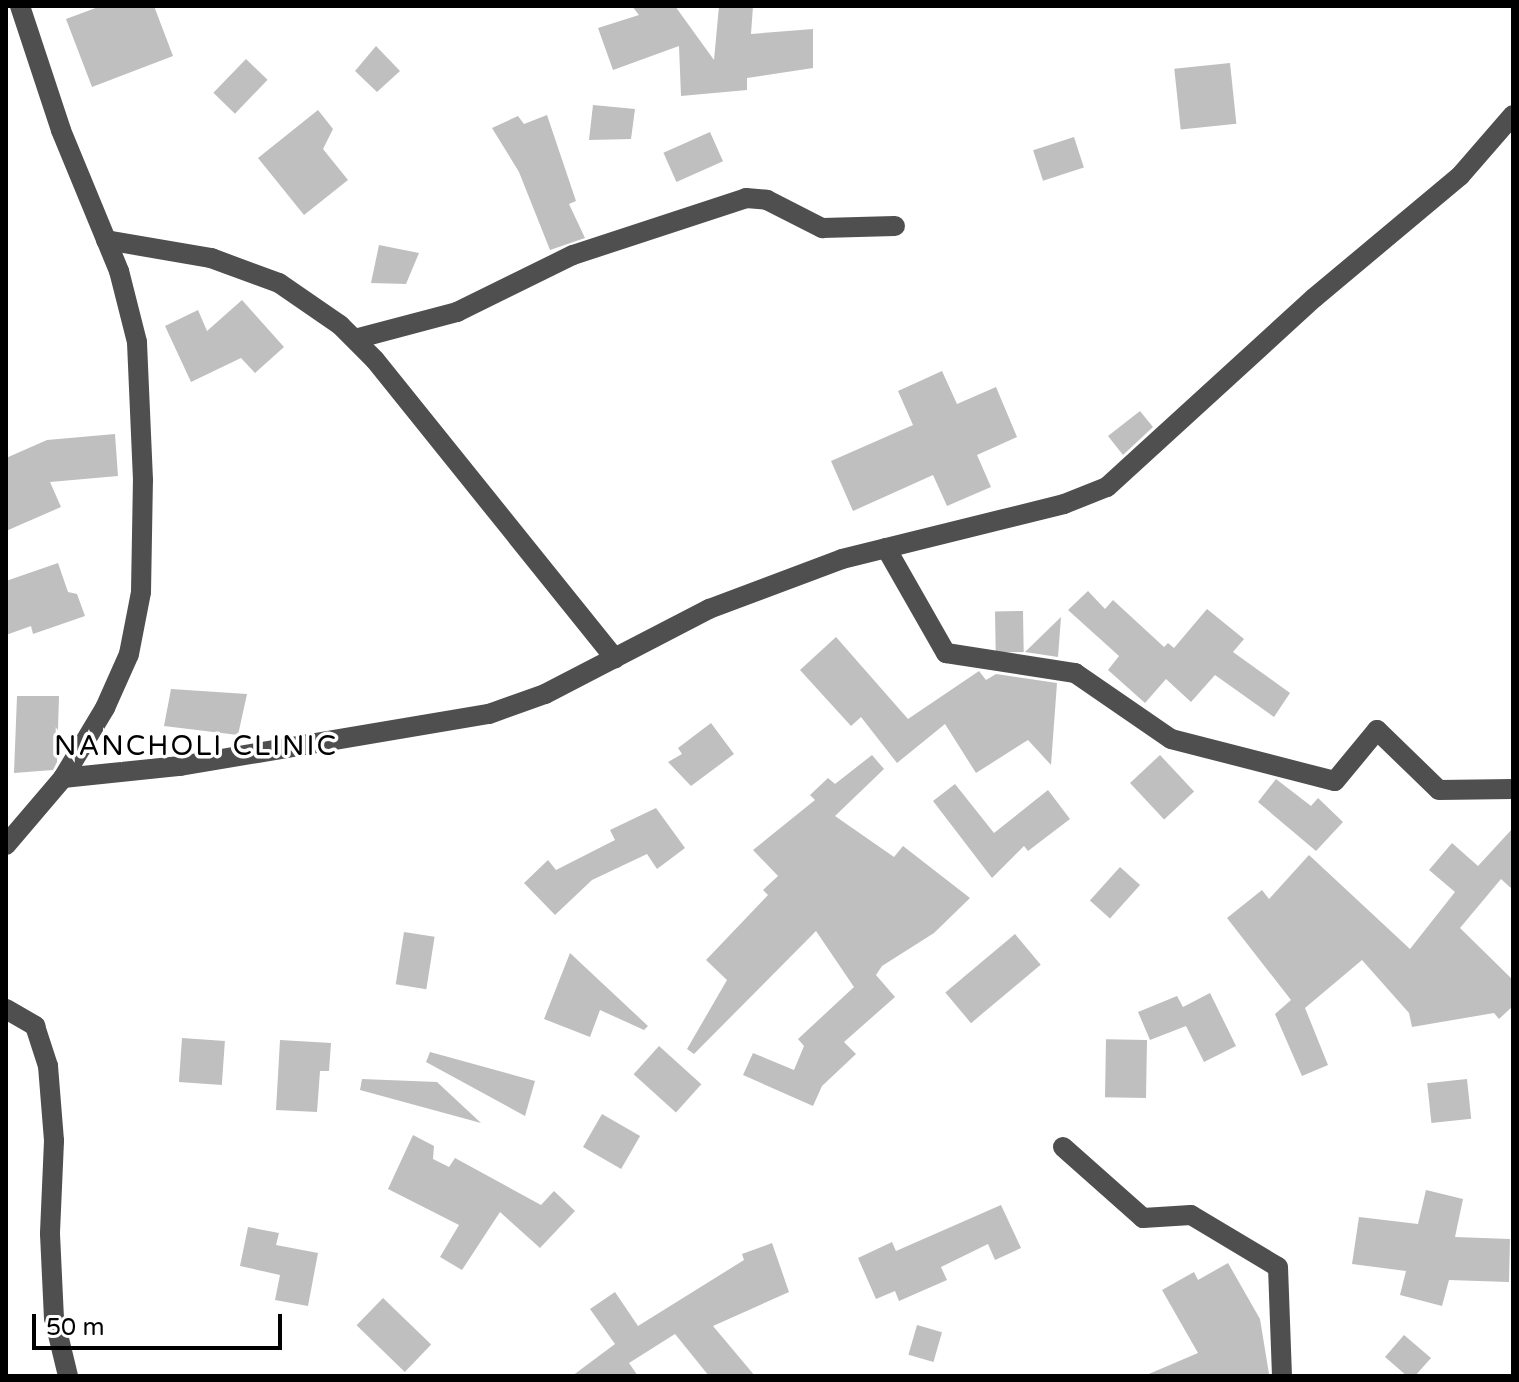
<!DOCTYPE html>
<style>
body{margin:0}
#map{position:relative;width:1519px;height:1382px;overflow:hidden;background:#fff;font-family:"Varela Round",sans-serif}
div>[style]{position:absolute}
.building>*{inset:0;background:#bfbfbf;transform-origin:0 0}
.minor>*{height:20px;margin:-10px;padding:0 10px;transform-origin:10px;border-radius:10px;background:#4f4f4f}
span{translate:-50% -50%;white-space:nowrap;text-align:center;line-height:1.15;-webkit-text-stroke:7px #fff;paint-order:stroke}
.quarter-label{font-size:28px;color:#000;letter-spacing:2px}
.frame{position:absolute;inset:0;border:8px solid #000;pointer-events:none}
.scale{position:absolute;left:32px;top:1314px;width:250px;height:36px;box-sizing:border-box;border:4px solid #000;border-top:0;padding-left:10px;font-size:24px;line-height:28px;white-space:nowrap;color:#000;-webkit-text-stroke:6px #fff;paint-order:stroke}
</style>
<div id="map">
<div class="building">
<div style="clip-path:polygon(101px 6px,154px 6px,173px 56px,92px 87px,66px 19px)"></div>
<div style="clip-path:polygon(632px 6px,675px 6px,714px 60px,719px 6px,753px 6px,751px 34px,813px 29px,813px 68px,747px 78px,747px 90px,681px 96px,679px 46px,613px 70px,598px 28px,639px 15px)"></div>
<div style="clip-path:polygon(376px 46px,400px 71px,377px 92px,355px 71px)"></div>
<div style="left:246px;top:59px;width:30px;height:47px;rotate:44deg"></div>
<div style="left:1230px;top:63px;width:61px;height:56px;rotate:84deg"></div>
<div style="clip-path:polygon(593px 105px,635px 109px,631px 139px,589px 140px)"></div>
<div style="clip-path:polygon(318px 110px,333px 129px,323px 149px,348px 180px,304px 215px,258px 158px)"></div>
<div style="clip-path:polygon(547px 115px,576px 201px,569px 204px,585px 238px,550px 250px,519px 172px,492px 128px,518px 116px,524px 124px)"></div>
<div style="left:710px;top:132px;width:32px;height:51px;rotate:66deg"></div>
<div style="left:1074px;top:137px;width:32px;height:43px;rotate:72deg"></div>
<div style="clip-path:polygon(379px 245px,419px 253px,406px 284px,371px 283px)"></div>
<div style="clip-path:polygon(242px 300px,284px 347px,255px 373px,241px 358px,191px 382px,165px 326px,198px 310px,207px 331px)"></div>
<div style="clip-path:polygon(942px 371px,957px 404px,996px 387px,1017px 437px,977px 455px,991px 487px,947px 506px,933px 475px,853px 511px,831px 461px,913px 425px,898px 391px)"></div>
<div style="clip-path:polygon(1140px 411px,1153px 427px,1123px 455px,1108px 436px)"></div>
<div style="clip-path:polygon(115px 434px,118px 476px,50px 482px,61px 507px,6px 531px,6px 458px,47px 440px)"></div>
<div style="clip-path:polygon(58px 563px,68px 592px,77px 594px,85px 616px,33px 634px,31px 626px,6px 635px,6px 581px)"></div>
<div style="clip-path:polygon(1088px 591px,1105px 609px,1113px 600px,1164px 647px,1168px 643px,1174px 648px,1207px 609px,1244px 639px,1233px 652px,1290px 693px,1274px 717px,1215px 675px,1191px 702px,1166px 679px,1145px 703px,1108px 670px,1119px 656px,1068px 610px)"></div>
<div style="left:1023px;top:611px;width:41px;height:28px;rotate:89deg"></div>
<div style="clip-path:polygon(1061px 617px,1058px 657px,1025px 652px)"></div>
<div style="clip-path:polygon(836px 637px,908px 719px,979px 671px,986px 680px,996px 674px,1057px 683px,1051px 765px,1028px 740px,976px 773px,945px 724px,897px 763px,861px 717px,851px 726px,800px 670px)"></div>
<div style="clip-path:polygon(171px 689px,247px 694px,238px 735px,164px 726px)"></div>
<div style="clip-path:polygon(17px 696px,59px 696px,57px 762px,53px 770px,14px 773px)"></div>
<div style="clip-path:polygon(711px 723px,734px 754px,691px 786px,668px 762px,682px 754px,678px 748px)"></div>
<div style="clip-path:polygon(872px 755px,884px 769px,835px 816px,894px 857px,903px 846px,970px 898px,934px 933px,882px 966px,876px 975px,895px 997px,844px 1042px,856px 1054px,822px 1086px,813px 1106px,743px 1075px,753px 1053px,794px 1070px,804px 1046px,798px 1039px,854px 987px,816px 931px,694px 1054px,687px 1049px,727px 980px,706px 960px,768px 895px,763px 890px,778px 876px,753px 850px,815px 800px,810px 795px,828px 778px,835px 784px)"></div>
<div style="left:1160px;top:755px;width:50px;height:41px;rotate:47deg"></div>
<div style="clip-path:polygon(1276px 779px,1311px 806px,1318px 798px,1343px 822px,1316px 851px,1258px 802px)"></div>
<div style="clip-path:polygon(955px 784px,994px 833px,1048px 790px,1070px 819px,1028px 851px,1024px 846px,992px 878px,933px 801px)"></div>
<div style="clip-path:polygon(656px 808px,685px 848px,657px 869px,647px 854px,592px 880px,555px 915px,524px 883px,548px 860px,556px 870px,615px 840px,610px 830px)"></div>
<div style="clip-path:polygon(1513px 828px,1513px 890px,1501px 879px,1460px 928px,1513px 980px,1513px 1006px,1499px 1019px,1494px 1013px,1412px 1027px,1409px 1013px,1362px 960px,1305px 1008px,1328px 1065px,1302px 1076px,1275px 1014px,1291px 1000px,1227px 918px,1262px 890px,1269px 899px,1309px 855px,1410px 949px,1455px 892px,1429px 870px,1452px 843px,1478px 866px)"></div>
<div style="left:1120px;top:867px;width:27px;height:45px;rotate:42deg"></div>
<div style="left:404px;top:932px;width:31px;height:53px;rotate:9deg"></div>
<div style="left:1015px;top:934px;width:40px;height:91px;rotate:50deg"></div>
<div style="clip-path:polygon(570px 953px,648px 1026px,644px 1030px,600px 1010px,590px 1037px,544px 1019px)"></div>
<div style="clip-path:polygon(1210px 993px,1236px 1046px,1204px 1062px,1186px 1026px,1150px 1040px,1138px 1012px,1177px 996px,1183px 1007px)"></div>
<div style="left:182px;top:1038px;width:43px;height:44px;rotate:4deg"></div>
<div style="clip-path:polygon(280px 1040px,331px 1043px,329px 1071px,320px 1071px,317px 1112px,276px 1110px)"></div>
<div style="left:1147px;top:1040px;width:58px;height:41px;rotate:91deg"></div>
<div style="left:659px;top:1046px;width:57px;height:38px;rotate:42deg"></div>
<div style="clip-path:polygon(430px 1052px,535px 1081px,525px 1116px,426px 1062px)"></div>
<div style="clip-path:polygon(362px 1079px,437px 1082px,481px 1123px,360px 1090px)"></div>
<div style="left:1467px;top:1079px;width:40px;height:40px;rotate:84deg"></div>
<div style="left:602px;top:1114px;width:44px;height:38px;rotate:30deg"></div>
<div style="clip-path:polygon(413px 1135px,434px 1146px,433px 1159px,449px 1167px,455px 1158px,541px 1205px,554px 1191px,575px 1211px,540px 1248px,500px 1212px,462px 1270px,440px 1257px,459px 1225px,388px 1189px)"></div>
<div style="clip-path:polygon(1426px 1190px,1463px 1199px,1455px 1237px,1510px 1239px,1509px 1282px,1449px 1280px,1442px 1306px,1400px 1295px,1406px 1271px,1352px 1264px,1359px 1217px,1418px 1224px)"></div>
<div style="clip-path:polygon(1001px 1205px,1021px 1248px,995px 1260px,988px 1244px,941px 1267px,947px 1280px,899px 1301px,895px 1291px,876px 1299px,858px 1258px,892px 1242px,896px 1251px)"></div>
<div style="clip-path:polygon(248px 1227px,279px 1233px,276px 1245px,318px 1253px,308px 1306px,275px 1300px,280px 1275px,240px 1266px)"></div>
<div style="clip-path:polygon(772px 1243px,789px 1292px,713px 1326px,755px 1376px,709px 1376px,675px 1334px,629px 1363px,638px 1376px,572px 1376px,615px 1344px,590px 1309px,615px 1292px,638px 1326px,744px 1260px,742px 1254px)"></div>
<div style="clip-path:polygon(1228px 1263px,1260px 1319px,1269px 1374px,1144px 1376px,1198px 1353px,1162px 1290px,1194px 1272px,1198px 1280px)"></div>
<div style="left:383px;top:1298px;width:67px;height:38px;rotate:44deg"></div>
<div style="left:917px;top:1325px;width:26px;height:31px;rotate:16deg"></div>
<div style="clip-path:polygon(1404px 1335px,1431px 1358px,1415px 1376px,1407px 1376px,1385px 1357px)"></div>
</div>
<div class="minor">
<div style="left:106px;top:240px;width:107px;rotate:9.7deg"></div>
<div style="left:211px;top:258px;width:72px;rotate:20.2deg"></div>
<div style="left:279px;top:283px;width:74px;rotate:34.5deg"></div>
<div style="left:340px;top:325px;width:49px;rotate:45deg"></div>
<div style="left:375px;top:360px;width:383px;rotate:51.2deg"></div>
<div style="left:355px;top:339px;width:106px;rotate:-14.8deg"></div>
<div style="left:457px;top:312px;width:129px;rotate:-26.2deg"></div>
<div style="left:573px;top:255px;width:182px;rotate:-18.2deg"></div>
<div style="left:746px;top:198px;width:21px;rotate:5deg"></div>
<div style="left:767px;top:200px;width:62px;rotate:27deg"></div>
<div style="left:822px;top:228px;width:73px;rotate:-1.6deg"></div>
<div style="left:886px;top:548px;width:121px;rotate:60.3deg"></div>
<div style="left:946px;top:653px;width:131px;rotate:8.8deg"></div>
<div style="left:1075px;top:673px;width:116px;rotate:34.5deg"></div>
<div style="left:1171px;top:739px;width:169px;rotate:14.4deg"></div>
<div style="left:1335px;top:781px;width:66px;rotate:-50.5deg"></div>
<div style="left:1377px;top:730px;width:86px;rotate:44.1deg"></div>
<div style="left:1439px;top:790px;width:74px;rotate:-0.8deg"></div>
<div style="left:63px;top:778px;width:118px;rotate:-5.9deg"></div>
<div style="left:180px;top:766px;width:313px;rotate:-9.6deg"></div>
<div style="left:489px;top:714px;width:59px;rotate:-19.7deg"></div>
<div style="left:545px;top:694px;width:185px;rotate:-27.4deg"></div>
<div style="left:709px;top:609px;width:142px;rotate:-20.6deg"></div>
<div style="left:842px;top:559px;width:229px;rotate:-13.9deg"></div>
<div style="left:1064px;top:504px;width:46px;rotate:-21.6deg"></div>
<div style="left:1107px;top:487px;width:280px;rotate:-42.4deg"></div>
<div style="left:1314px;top:298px;width:190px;rotate:-39.9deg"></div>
<div style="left:1460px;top:176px;width:81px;rotate:-49deg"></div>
<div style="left:6px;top:845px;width:88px;rotate:-49.6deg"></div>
<div style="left:63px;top:778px;width:82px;rotate:-59deg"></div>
<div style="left:105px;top:708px;width:59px;rotate:-66deg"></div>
<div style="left:129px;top:654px;width:63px;rotate:-79deg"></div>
<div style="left:141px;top:592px;width:112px;rotate:-89deg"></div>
<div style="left:143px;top:480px;width:138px;rotate:-92.5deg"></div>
<div style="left:137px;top:342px;width:73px;rotate:-104.2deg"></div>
<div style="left:119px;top:271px;width:152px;rotate:-112.4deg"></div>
<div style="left:61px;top:130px;width:131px;rotate:-108.3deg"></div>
<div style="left:6px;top:1009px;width:34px;rotate:30deg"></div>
<div style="left:35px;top:1026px;width:42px;rotate:72deg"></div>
<div style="left:48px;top:1066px;width:75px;rotate:85.4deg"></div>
<div style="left:54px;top:1141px;width:93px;rotate:92.5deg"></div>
<div style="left:50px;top:1234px;width:84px;rotate:87.3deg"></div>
<div style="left:54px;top:1318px;width:60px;rotate:76.4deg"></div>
<div style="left:1063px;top:1147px;width:107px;rotate:41.6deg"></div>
<div style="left:1143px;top:1218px;width:48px;rotate:-3.6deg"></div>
<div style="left:1191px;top:1215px;width:101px;rotate:30.9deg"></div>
<div style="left:1278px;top:1267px;width:109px;rotate:87.9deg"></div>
</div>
<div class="quarter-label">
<span style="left:196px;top:746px">NANCHOLI CLINIC</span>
</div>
<div class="frame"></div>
<div class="scale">50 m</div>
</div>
